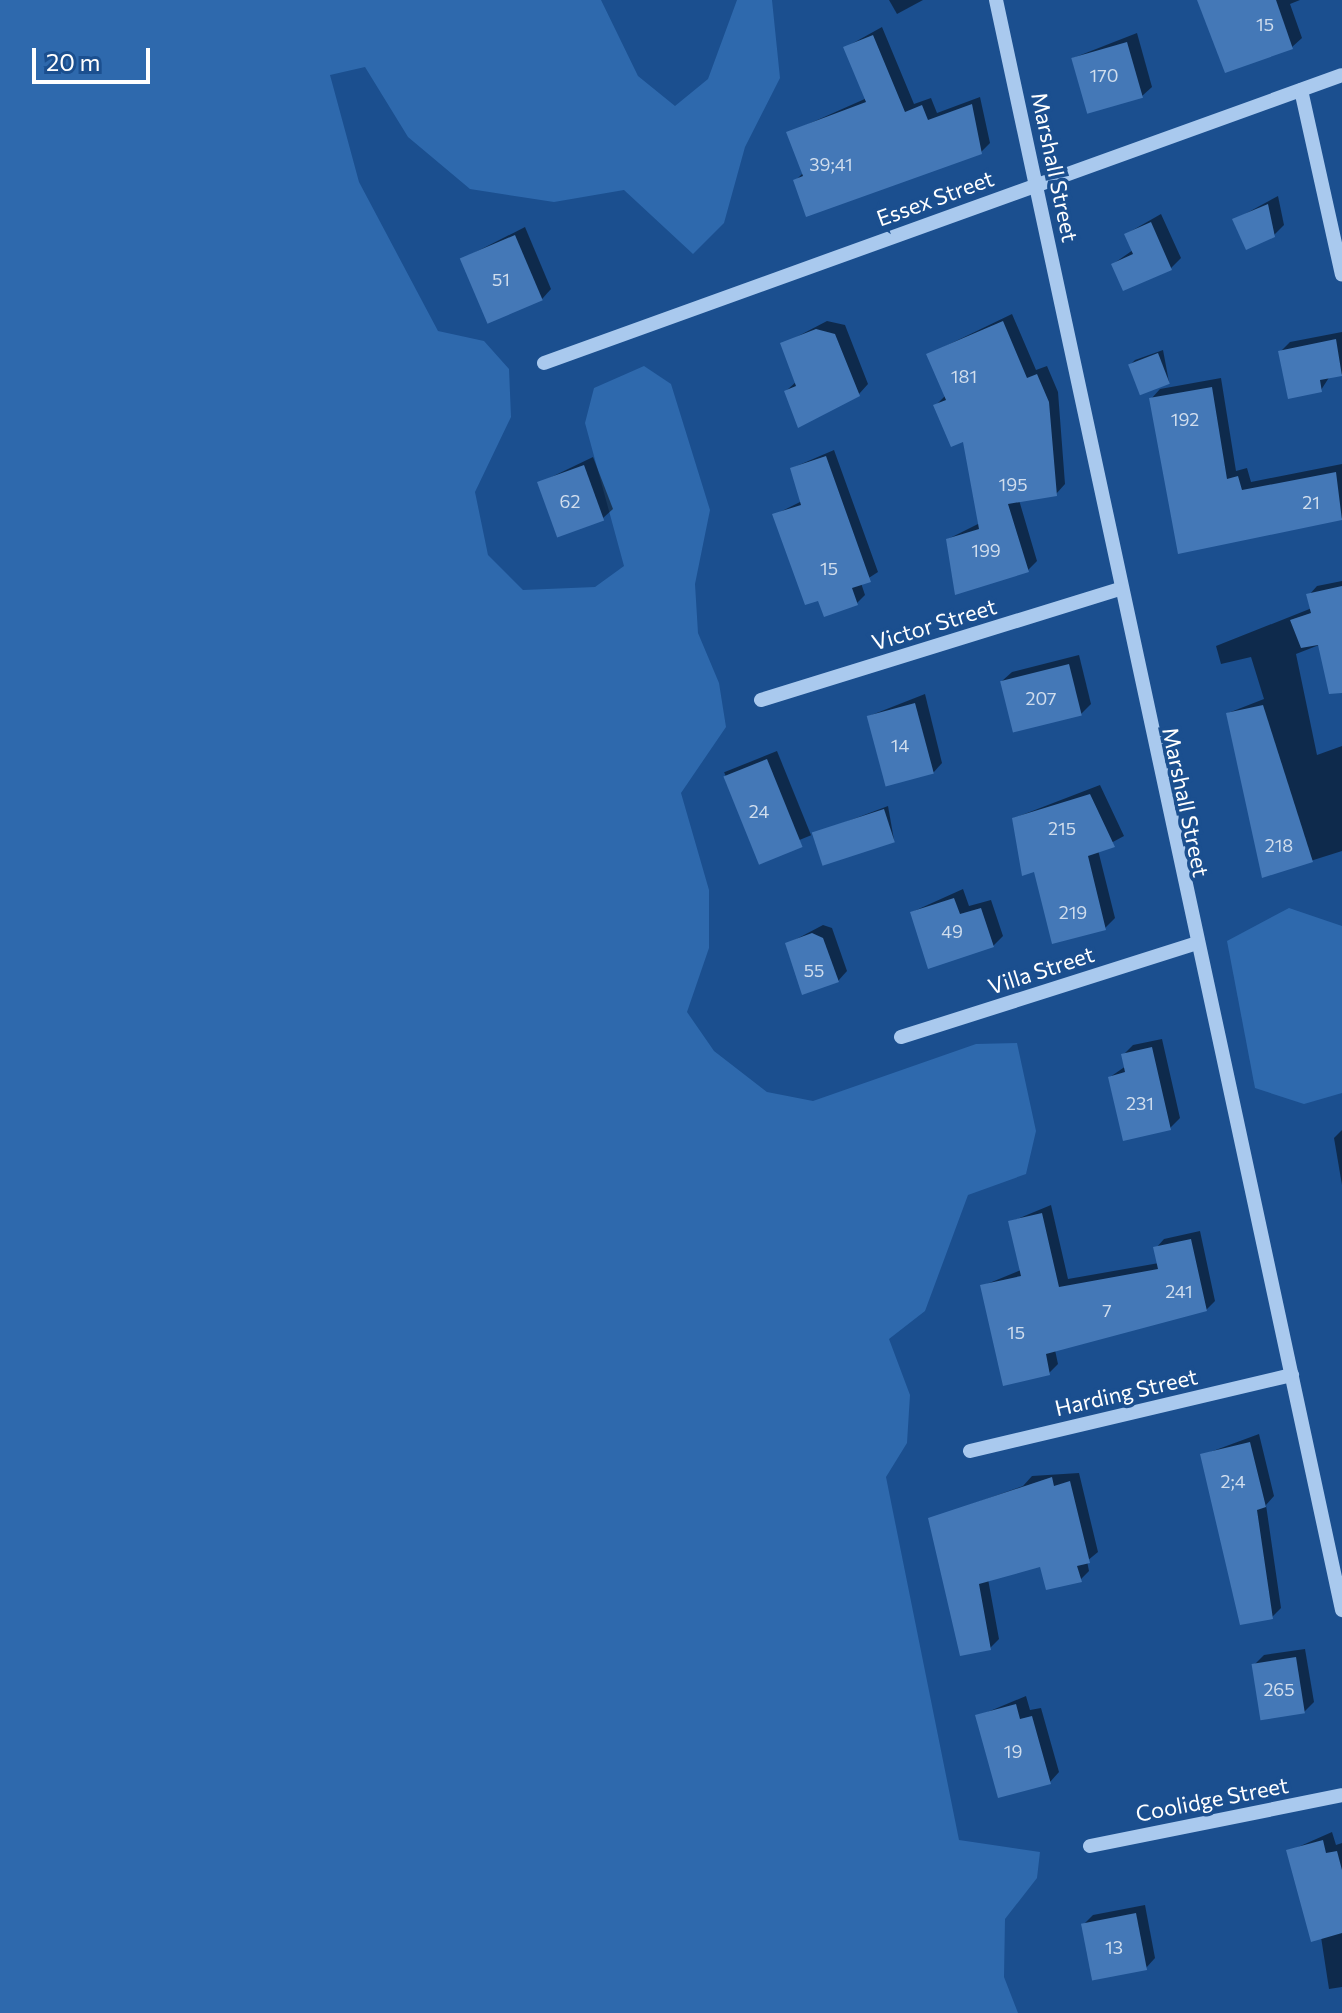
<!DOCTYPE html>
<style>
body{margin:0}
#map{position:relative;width:1342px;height:2013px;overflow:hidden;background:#1b4f8f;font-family:Commissioner,sans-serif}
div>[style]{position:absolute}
.green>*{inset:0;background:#2e69ad}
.shadow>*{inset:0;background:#0007;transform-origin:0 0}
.building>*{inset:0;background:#4478b7;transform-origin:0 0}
.minor>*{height:14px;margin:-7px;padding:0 7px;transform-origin:7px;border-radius:7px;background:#a9c9ee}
span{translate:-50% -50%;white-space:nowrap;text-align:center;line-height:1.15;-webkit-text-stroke:7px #1b4f8f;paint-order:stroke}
.number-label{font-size:18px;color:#d0dded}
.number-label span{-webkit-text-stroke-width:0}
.street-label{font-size:22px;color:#fff}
.scale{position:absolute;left:32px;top:48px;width:118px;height:36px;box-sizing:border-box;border:4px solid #fff;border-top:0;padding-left:10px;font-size:24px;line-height:28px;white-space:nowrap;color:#fff;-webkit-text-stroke:6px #1b4f8f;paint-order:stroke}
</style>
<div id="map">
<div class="green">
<div style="clip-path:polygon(0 0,601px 0,638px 76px,675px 106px,708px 79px,737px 0,772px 0,780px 78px,745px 147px,724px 223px,693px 254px,624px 190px,554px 202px,470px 189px,408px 137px,365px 67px,330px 75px,359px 182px,438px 331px,484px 341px,509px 369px,511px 417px,475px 492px,488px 555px,523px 590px,595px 587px,624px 566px,585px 423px,594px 388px,644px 366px,671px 384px,710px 510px,695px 584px,698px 633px,719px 683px,726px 727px,681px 793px,709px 890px,709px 948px,687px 1012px,714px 1051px,767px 1092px,813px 1101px,976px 1044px,1017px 1043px,1036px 1131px,1026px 1174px,968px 1195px,925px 1311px,889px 1339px,910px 1395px,907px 1443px,886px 1477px,959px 1840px,1040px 1852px,1037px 1878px,1005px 1919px,1004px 1977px,1018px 2013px,0 2013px)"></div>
<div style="clip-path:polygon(1289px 908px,1342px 926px,1342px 1093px,1304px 1104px,1255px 1088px,1227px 941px)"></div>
</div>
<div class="shadow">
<div style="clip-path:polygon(889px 0,923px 0,897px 14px)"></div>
<div style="clip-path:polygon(1205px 0,1300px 0,1290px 4px,1302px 38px,1292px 47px)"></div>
<div style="clip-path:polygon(882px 27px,914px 104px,931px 98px,937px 113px,980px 97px,990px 143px,981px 152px,795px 181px,804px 172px,788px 133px,867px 98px,846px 47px)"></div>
<div style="clip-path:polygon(1137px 33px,1152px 87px,1142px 96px,1073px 58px)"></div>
<div style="clip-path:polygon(1278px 196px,1284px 225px,1274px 235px,1234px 220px)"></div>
<div style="clip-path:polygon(1161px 214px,1181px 258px,1171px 268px,1113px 264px,1133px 250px,1126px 234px)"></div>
<div style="clip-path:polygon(525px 227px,551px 289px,542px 299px,462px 259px)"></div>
<div style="clip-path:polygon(1012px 314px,1036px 370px,1047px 366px,1058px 392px,1065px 484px,1056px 494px,1019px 500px,1037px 561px,1028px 570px,956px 592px,948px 539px,980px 523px,965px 439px,936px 405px,945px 396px,929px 354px)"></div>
<div style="clip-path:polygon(827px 321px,845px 325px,868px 384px,859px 394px,786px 391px,797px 381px,783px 344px)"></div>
<div style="clip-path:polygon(1342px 332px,1342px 374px,1330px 376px,1321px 390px,1280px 352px,1290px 342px)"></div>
<div style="clip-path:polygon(1163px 350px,1169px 382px,1131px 364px,1135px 360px)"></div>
<div style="clip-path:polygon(1221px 378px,1236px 471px,1247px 468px,1251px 482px,1342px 464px,1342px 518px,1180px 552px,1151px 399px,1160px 389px)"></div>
<div style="clip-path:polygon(834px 450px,878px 572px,861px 583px,865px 595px,857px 603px,819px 598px,774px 515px,802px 501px,792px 468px)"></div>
<div style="clip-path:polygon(593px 457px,613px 509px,603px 518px,539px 483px)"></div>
<div style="clip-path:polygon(1342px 581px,1342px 636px,1296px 654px,1317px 755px,1342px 746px,1342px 851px,1263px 876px,1228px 713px,1264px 699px,1251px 657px,1221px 664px,1216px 646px,1312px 608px,1309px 595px,1317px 586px)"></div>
<div style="clip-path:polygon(1079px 655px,1091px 704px,1081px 714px,1002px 681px,1012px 672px)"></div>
<div style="clip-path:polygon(925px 694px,942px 763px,933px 773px,869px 716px)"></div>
<div style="left:777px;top:751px;width:91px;height:57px;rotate:68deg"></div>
<div style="clip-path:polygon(1100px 785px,1124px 836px,1098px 850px,1115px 918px,1105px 928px,1036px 870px,1014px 818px)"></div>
<div style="clip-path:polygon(888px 806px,894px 840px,815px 836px,819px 832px)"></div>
<div style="clip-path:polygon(963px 889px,969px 906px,991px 900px,1003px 936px,993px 946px,912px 912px)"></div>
<div style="clip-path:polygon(823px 925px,832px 928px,847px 971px,838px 981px,787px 944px)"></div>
<div style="clip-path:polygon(1162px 1039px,1180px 1118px,1170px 1128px,1110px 1077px,1126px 1066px,1123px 1055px,1133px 1045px)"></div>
<div style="clip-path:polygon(1342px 1130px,1342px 1185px,1334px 1138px)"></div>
<div style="clip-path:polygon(1051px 1205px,1068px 1279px,1159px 1263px,1156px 1248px,1164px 1239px,1200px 1231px,1215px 1301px,1206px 1310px,1055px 1350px,1058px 1364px,1049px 1373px,982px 1286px,1021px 1270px,1010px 1222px)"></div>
<div style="clip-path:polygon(1259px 1434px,1274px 1496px,1266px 1505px,1281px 1608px,1272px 1617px,1202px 1455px)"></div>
<div style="clip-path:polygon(1079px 1473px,1098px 1552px,1087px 1561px,1089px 1571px,1080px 1580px,1042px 1564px,988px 1579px,999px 1639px,990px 1648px,930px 1519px,1023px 1486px,1032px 1476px)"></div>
<div style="clip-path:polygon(1305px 1649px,1314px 1702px,1304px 1712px,1254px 1665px,1264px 1655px)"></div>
<div style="clip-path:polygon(1026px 1696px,1030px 1710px,1041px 1708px,1059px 1772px,1050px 1782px,978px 1716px)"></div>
<div style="clip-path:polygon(1332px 1832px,1336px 1845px,1342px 1843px,1342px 1987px,1329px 1989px,1321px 1937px,1289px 1851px)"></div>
<div style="clip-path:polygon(1145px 1905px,1155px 1958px,1146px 1968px,1083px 1925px,1093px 1915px)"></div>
</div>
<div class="building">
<div style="clip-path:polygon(1197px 0,1276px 0,1293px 49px,1225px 73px)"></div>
<div style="clip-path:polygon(873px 35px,905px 112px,922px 105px,928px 120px,972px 104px,982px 154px,806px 217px,793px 180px,803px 176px,786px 132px,866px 102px,843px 47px)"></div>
<div style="left:1127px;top:42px;width:58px;height:58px;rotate:74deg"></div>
<div style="clip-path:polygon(1268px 204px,1275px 237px,1246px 250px,1232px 219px)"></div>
<div style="clip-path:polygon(1151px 222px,1172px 270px,1123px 291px,1111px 264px,1133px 254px,1124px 234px)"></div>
<div style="left:515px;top:235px;width:71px;height:60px;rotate:67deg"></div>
<div style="clip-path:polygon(1003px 321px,1027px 378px,1037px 374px,1049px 402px,1057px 496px,1008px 504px,1029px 572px,955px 595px,946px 539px,979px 529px,963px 442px,951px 447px,933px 405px,946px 400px,926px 354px)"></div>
<div style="clip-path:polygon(816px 329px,835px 334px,860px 396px,798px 428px,784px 391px,796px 386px,780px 343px)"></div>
<div style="clip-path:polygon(1336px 339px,1342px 376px,1320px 380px,1322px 392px,1288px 399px,1278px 351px)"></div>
<div style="left:1158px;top:353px;width:33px;height:32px;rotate:69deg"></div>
<div style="clip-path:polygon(1212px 387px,1227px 479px,1238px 476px,1242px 490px,1336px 472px,1342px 520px,1178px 554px,1149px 398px)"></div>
<div style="clip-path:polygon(826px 456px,871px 582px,852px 588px,858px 605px,824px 617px,818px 601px,805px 605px,772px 514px,801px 505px,790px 468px)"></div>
<div style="left:584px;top:465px;width:59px;height:50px;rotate:70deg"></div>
<div style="clip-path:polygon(1342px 586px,1342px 693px,1329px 694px,1318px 645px,1301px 648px,1290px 620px,1311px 613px,1306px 594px)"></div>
<div style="left:1069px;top:664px;width:53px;height:71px;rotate:76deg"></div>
<div style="left:915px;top:703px;width:73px;height:50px;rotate:75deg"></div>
<div style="clip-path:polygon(1263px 705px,1313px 862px,1262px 878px,1226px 713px)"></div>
<div style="left:767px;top:759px;width:95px;height:47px;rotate:68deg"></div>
<div style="clip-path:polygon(1090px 794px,1115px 847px,1088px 856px,1106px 930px,1052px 944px,1034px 872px,1022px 876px,1012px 818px)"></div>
<div style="left:884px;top:809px;width:35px;height:76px;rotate:72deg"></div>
<div style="clip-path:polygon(954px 898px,960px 914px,981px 908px,994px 947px,928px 969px,910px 912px)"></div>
<div style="clip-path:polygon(812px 933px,823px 938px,839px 982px,802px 995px,785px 943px)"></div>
<div style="clip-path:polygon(1152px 1047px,1171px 1130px,1123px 1141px,1108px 1077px,1125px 1072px,1121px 1054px)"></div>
<div style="clip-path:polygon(1042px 1213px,1059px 1287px,1158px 1269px,1153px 1247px,1191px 1239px,1207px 1311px,1046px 1354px,1050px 1375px,1003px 1386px,980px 1285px,1021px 1276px,1008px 1221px)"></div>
<div style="clip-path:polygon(1250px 1442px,1266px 1507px,1257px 1510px,1273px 1619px,1240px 1625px,1200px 1454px)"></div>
<div style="clip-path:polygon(1052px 1477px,1054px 1486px,1070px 1481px,1090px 1563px,1077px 1566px,1082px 1582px,1046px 1590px,1040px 1567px,979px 1584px,991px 1650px,960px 1656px,928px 1518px)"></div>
<div style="left:1296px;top:1657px;width:57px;height:45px;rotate:81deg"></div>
<div style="clip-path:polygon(1016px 1704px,1020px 1719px,1032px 1716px,1051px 1784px,998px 1798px,975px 1715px)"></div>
<div style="clip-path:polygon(1323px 1840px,1326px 1853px,1337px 1851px,1342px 1870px,1342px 1933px,1311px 1942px,1286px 1850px)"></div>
<div style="left:1136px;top:1913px;width:58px;height:56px;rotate:79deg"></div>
</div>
<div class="minor">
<div style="left:996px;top:0;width:1647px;rotate:77.87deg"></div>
<div style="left:1301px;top:90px;width:189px;rotate:77.5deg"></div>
<div style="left:544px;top:363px;width:848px;rotate:-19.84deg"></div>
<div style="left:761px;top:700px;width:375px;rotate:-17.2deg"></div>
<div style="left:901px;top:1037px;width:307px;rotate:-17.6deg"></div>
<div style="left:970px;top:1451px;width:331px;rotate:-13.3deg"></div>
<div style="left:1090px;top:1846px;width:257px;rotate:-11.4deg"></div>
</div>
<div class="number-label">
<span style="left:1265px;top:24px">15</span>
<span style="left:1104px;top:75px">170</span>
<span style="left:831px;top:164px">39;41</span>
<span style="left:501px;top:279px">51</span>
<span style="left:964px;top:376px">181</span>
<span style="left:1185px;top:419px">192</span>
<span style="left:1013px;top:484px">195</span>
<span style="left:570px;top:501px">62</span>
<span style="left:1311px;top:502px">21</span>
<span style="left:986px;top:550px">199</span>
<span style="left:829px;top:568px">15</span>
<span style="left:1041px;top:698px">207</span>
<span style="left:900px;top:745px">14</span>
<span style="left:759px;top:811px">24</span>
<span style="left:1062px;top:828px">215</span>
<span style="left:1279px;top:845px">218</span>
<span style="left:1073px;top:912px">219</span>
<span style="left:952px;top:931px">49</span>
<span style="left:814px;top:970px">55</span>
<span style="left:1140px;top:1103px">231</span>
<span style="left:1179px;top:1291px">241</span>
<span style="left:1107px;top:1310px">7</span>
<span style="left:1016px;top:1332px">15</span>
<span style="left:1233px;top:1481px">2;4</span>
<span style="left:1279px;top:1689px">265</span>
<span style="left:1013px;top:1751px">19</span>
<span style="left:1114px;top:1947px">13</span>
</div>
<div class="street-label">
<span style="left:1055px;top:167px;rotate:78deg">Marshall Street</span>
<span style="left:935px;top:198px;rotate:-20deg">Essex Street</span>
<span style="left:934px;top:624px;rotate:-17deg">Victor Street</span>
<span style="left:1186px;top:802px;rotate:78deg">Marshall Street</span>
<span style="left:1041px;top:970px;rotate:-18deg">Villa Street</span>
<span style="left:1126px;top:1392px;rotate:-13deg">Harding Street</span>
<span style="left:1212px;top:1799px;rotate:-11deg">Coolidge Street</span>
</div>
<div class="scale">20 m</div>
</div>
